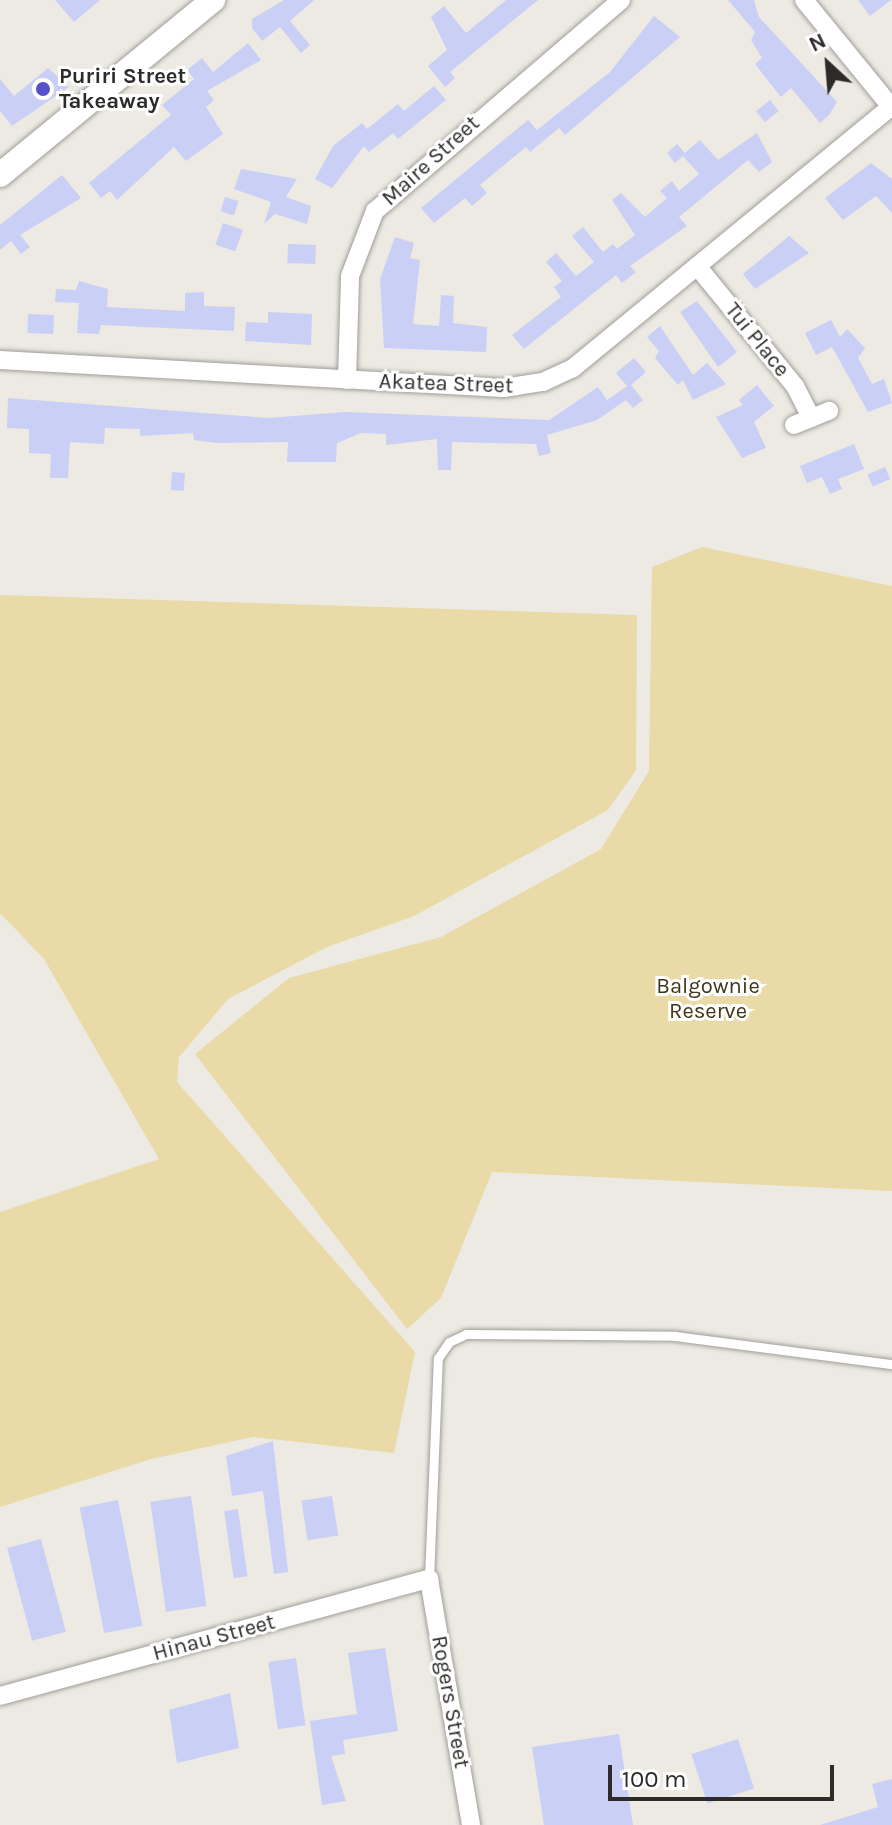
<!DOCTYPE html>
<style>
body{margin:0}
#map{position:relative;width:892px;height:1825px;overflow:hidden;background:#eceae3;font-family:Karla,sans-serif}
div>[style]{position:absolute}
.green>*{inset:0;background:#e9daa8}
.building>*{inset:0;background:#cacff6;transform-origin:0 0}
.roads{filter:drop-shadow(0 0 2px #a09e98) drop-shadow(0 0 2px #a09e98)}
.service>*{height:9px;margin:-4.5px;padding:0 4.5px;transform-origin:4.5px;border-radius:4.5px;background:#fff}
.minor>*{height:18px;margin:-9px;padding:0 9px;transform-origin:9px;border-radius:9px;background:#fff}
.secondary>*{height:24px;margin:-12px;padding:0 12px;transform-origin:12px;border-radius:12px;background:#fff}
.dots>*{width:22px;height:22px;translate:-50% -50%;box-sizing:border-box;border:4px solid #fff;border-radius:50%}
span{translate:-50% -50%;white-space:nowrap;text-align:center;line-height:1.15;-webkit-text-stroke:6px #fff;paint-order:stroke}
.poi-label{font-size:22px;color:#2c2b29;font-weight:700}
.left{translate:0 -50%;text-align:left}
.street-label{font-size:22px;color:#2c2b29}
.park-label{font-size:22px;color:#3f3617}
.north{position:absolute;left:788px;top:24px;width:80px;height:80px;-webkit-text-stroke:6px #fff;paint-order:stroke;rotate:334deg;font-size:22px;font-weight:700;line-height:32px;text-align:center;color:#2c2b29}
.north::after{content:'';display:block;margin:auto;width:28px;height:36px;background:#2c2b29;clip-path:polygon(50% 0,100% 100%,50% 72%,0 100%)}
.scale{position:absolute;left:608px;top:1765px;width:226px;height:36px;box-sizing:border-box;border:4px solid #2c2b29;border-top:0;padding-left:10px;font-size:24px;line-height:28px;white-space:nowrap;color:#2c2b29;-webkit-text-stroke:6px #fff;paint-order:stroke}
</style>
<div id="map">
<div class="green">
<div style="clip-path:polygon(702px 547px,892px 586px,892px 1191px,492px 1172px,441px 1298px,407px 1329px,195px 1054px,289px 978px,441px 937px,601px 849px,649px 771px,652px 567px)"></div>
<div style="clip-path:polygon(0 595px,637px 615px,636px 770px,608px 810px,414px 916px,327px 947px,228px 999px,179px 1057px,177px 1082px,415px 1352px,394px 1453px,253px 1437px,151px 1459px,0 1507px,0 1212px,159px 1159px,44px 959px,0 913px)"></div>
</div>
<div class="building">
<div style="clip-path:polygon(55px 0,100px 0,74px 22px)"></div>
<div style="clip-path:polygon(284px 0,314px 0,290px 21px,310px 45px,301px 53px,280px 27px,262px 41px,252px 28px,252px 19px)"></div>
<div style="clip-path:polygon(506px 0,538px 0,450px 72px,455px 78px,445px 87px,428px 66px,447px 50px,431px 17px,444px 6px,466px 33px)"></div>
<div style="clip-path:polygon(728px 0,754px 0,759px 17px,837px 102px,829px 115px,820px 123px,791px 88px,781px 97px,755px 64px,762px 58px,751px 40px,755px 32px)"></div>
<div style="clip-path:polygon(858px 0,891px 0,870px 16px)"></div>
<div style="clip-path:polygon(654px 16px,680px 37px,565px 135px,559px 128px,530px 152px,526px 147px,480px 185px,487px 193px,472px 206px,465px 198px,434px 223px,421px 208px,528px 120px,537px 130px,610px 72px)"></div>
<div style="clip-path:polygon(248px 43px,261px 60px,207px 91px,214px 100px,206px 107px,223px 134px,186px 161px,174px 147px,117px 200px,110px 191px,101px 198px,89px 183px,171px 115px,162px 105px,194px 79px,187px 70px,202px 58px,213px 72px)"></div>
<div style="clip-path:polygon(48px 68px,69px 87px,12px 126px,0 111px,0 79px,14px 96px)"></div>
<div style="clip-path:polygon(434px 86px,446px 100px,398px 139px,393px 133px,369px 152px,364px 146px,332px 188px,315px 179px,333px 146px,362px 123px,367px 129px,398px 104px,404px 111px)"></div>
<div style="left:770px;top:100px;width:14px;height:18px;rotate:51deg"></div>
<div style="clip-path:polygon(757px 133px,772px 162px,759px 172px,748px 160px,679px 217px,687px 226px,630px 266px,636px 272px,622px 283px,616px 275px,524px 349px,512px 335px,561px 297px,554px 287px,562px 281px,546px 262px,556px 253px,576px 276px,594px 262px,572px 236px,583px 227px,603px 252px,613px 244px,617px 249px,635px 235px,612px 200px,621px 193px,645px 217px,667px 198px,660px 191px,672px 181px,679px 191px,699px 174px,683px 156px,675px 163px,667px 153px,677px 144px,685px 153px,700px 140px,718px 160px)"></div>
<div style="clip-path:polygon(871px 163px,892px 179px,892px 213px,876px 196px,843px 220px,825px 198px)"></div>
<div style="clip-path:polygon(241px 169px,297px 179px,286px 197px,311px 206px,307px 224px,275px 214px,264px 224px,271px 202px,234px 189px)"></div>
<div style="clip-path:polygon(62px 175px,81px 198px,20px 235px,30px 247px,21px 254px,11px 241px,0 250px,0 225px)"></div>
<div style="left:225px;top:197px;width:14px;height:15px;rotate:17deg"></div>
<div style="left:223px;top:223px;width:21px;height:23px;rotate:19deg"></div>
<div style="clip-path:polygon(789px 236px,809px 253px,755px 289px,743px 274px)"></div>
<div style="clip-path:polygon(395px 237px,414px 243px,410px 258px,420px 260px,413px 324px,439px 326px,441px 295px,454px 296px,453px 323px,487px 327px,486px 352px,384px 348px,380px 279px)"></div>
<div style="left:288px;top:244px;width:28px;height:19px;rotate:2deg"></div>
<div style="clip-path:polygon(79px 281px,108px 289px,107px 307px,185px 311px,185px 293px,204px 292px,204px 306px,235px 307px,234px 331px,101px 325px,99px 334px,77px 333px,79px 303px,55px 302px,56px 289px,76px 290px)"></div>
<div style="clip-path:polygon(697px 301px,737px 352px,718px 367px,680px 312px)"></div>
<div style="clip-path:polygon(268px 312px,312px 314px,311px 345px,245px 341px,246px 322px,268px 323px)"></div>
<div style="left:28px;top:314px;width:26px;height:19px;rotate:2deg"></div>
<div style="clip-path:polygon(831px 320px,840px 337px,847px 329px,865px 348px,858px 358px,872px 384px,884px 379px,892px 403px,868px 412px,832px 347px,816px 355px,805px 333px)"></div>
<div style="clip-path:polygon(660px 326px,693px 375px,707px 363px,726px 384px,693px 400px,683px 380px,678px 385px,655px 358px,659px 351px,647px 337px)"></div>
<div style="clip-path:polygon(634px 358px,646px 372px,631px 385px,643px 400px,633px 408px,626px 400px,597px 420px,547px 435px,551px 453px,539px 456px,536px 444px,452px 442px,451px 470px,438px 470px,437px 439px,386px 445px,386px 434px,361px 433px,337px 443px,336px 462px,287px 462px,288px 442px,217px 443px,194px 440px,193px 433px,140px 436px,140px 429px,105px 428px,104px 444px,70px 442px,68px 478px,50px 478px,51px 454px,29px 453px,29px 429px,7px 428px,8px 398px,268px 418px,345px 412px,549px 420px,598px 387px,607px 400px,627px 386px,616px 373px)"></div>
<div style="clip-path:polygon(757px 385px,774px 406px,754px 422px,766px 448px,742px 458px,716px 417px,743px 405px,739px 400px)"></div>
<div style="clip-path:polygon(854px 444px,864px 469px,838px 479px,842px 489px,830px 494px,822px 477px,807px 483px,800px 466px)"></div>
<div style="left:885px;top:467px;width:13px;height:19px;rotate:67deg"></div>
<div style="left:172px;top:472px;width:13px;height:18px;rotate:4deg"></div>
<div style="clip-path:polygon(273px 1441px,288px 1572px,274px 1574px,263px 1491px,232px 1496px,226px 1456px)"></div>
<div style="left:191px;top:1496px;width:111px;height:41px;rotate:82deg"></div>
<div style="left:332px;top:1496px;width:40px;height:31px;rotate:81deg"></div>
<div style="left:118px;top:1500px;width:128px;height:39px;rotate:79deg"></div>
<div style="left:238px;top:1509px;width:68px;height:14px;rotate:82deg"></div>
<div style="left:41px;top:1539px;width:96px;height:35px;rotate:75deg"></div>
<div style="clip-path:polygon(385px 1648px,398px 1731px,343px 1740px,345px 1754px,331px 1756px,346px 1801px,322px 1805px,310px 1721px,357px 1714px,348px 1653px)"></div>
<div style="left:296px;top:1658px;width:68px;height:28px;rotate:82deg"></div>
<div style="clip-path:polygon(230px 1693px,239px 1748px,177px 1763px,169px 1710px)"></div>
<div style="clip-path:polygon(619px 1734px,633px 1825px,544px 1825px,532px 1747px)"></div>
<div style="left:738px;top:1739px;width:52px;height:49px;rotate:72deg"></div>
<div style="clip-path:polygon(892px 1779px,892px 1825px,820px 1825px,878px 1807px,872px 1784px)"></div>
</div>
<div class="roads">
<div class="service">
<div style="left:429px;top:1579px;width:221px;rotate:-87.7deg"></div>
<div style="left:438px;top:1358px;width:19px;rotate:-55deg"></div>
<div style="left:449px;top:1342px;width:19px;rotate:-25deg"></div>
<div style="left:466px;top:1334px;width:209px;rotate:0.5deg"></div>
<div style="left:675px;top:1336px;width:219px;rotate:7.4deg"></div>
</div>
<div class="minor">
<div style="left:804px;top:0;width:139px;rotate:50.8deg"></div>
<div style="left:697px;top:266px;width:155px;rotate:50.8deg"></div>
<div style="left:795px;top:386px;width:36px;rotate:63deg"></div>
<div style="left:0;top:360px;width:505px;rotate:3.18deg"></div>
<div style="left:504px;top:388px;width:39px;rotate:-9deg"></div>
<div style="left:543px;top:382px;width:33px;rotate:-25deg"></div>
<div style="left:573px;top:368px;width:411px;rotate:-39.4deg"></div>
<div style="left:347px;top:380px;width:104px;rotate:-88.3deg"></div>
<div style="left:350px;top:276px;width:70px;rotate:-69deg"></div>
<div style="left:375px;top:211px;width:324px;rotate:-40.6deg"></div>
<div style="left:794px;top:425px;width:38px;rotate:-22deg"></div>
<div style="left:0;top:1696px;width:445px;rotate:-15.3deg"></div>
<div style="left:429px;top:1579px;width:250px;rotate:80.3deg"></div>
</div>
<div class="secondary">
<div style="left:0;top:175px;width:276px;rotate:-39.4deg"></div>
</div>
</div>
<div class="dots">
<div style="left:43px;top:89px;background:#5750c8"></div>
</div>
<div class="poi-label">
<span class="left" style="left:59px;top:89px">Puriri Street<br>Takeaway</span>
</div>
<div class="street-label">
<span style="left:431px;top:161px;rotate:-42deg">Maire Street</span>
<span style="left:757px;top:340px;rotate:51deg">Tui Place</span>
<span style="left:446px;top:384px;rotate:2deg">Akatea Street</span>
<span style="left:214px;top:1638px;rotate:-15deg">Hinau Street</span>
<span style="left:450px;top:1702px;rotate:80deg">Rogers Street</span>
</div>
<div class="park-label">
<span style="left:708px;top:999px">Balgownie<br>Reserve</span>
</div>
<div class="north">N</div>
<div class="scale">100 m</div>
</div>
